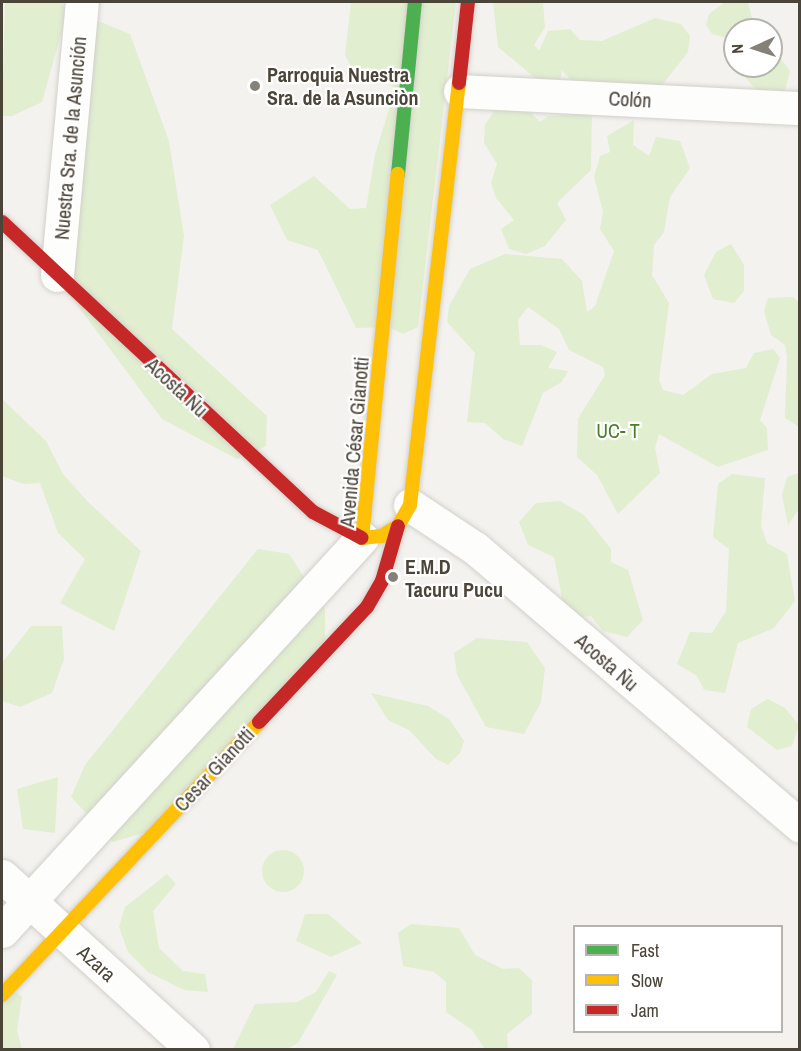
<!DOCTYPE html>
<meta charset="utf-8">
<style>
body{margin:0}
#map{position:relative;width:801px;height:1051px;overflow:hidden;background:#f4f2ee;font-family:"Archivo Narrow",sans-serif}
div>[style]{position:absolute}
.green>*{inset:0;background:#e1eecf}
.round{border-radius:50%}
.roads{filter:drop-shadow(0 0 2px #d2d0cb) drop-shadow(0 0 2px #d2d0cb)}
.street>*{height:33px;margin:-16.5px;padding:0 16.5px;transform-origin:16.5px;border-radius:16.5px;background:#fdfdfc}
.fast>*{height:14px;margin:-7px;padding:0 7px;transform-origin:7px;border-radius:7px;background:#4caf50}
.slow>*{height:14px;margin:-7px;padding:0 7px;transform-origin:7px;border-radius:7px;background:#ffc107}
.jam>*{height:14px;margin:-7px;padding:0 7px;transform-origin:7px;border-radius:7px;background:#c62828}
.dots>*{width:16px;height:16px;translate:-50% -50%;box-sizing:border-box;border:3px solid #fff;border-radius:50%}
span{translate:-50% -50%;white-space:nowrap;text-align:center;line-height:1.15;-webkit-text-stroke:4.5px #fff;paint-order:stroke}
.poi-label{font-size:20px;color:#4b4439;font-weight:700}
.left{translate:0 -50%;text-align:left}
.street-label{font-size:20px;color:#4b4439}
.park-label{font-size:20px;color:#4a7f2a}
.frame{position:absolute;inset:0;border:3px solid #4b4439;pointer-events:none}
.legend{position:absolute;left:573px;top:925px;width:210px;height:108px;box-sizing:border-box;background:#fff;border:2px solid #b7b4b0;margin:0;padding:8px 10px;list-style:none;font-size:18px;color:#4b4439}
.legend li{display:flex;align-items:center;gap:12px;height:30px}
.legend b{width:30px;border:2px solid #b7b4b0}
.north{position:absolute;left:723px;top:18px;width:60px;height:60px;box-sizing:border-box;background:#fff;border:2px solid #b7b4b0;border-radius:50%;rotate:267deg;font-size:16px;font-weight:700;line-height:24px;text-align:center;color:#4b4439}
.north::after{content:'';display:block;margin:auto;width:21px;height:27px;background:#868178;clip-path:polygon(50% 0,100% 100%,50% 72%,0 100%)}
</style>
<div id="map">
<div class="green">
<div style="clip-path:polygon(5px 2px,61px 2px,67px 13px,42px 102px,12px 116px,2px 116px)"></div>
<div style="clip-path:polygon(351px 2px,456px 2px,418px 327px,403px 334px,388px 327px,356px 328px,318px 250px,287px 240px,270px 205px,314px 176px,350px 209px,366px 208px,375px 155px,395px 89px,370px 68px,353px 70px,345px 55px)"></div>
<div style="clip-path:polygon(493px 2px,543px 2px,545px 27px,534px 45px,539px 51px,548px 31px,570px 29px,580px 40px,602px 41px,655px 18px,681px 24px,690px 36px,688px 52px,656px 93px,607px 94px,593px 81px,572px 82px,562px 70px,560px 82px,541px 83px,498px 47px)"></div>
<div style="clip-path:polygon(748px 2px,752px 19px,744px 30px,735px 30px,735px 40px,712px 34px,706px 25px,709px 14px,724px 3px)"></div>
<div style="clip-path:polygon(98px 21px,130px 34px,169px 141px,184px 236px,172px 329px,267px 416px,266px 446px,237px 459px,162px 419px,60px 282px,62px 114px)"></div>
<div style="clip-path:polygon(774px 50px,790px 71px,784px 94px,757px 91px,745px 77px,746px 67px,771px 66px)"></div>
<div style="clip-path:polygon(501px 101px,524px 105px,540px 122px,548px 116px,592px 113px,591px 170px,557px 203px,566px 220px,545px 246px,526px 254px,509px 249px,501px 229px,514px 220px,496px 198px,491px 183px,497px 164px,484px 143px,485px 125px)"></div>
<div style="clip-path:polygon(634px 120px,633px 145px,649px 156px,656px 137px,680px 141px,690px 168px,670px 197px,664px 232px,654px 245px,652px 275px,669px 303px,659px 380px,663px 390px,683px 395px,712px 374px,746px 368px,754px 353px,773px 349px,780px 358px,760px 420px,767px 428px,768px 450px,718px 467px,659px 434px,655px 448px,660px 473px,618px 514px,597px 475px,577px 457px,578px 419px,605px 375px,603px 367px,569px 350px,559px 329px,528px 307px,518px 320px,520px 345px,541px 345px,557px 352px,548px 368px,568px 371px,562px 382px,543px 393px,522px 446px,503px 439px,485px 423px,467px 422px,475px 353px,447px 322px,449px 306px,470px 269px,505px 254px,562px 259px,582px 281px,587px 312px,595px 306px,614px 251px,600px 229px,603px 212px,594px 177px,600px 156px,610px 152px,607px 136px)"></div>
<div style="clip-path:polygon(731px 244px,744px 265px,744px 291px,734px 303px,713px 299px,704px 275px,716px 252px)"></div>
<div style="clip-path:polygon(793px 297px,799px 302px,799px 427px,785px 418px,787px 356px,785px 345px,771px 335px,764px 311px,768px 298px)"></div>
<div style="clip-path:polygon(2px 399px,46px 441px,63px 474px,87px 501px,141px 551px,114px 631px,60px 603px,85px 559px,58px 533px,40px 483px,23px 484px,2px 476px)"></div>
<div style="clip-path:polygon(799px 473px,799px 509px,788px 525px,782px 495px,787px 477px)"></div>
<div style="clip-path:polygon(732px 474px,765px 478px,761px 526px,767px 543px,787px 554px,795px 601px,774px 628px,738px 643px,725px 693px,704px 690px,697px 676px,677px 664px,690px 632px,712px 633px,726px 611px,729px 549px,713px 537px,718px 484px)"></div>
<div style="clip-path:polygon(560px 501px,584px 515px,611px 549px,611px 562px,628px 570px,643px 620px,627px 637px,603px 631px,591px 616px,566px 618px,554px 557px,528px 545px,519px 522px,536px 503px)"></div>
<div style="clip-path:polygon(258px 549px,289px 554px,325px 609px,325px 640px,176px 823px,113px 842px,71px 797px,85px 765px)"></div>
<div style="clip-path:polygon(31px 626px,62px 626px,64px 659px,52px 693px,20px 707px,2px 701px,2px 663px)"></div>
<div style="clip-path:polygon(477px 638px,527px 642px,545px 668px,541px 702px,524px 734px,486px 727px,457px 675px,454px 653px)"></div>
<div style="clip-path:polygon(371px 693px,428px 706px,449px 719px,464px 741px,460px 753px,448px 765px,436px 759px,409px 730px,388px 720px)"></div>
<div style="clip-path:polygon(768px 699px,785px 708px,799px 725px,792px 746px,777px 750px,747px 727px,751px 709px)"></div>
<div style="clip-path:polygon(58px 777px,55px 833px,23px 829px,17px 789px)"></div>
<div class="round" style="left:262px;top:850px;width:42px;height:42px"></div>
<div style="clip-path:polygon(167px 874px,176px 884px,153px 911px,159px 948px,183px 971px,205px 974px,208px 992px,184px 990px,148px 972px,128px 952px,119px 927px,125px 907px)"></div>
<div style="clip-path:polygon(305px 914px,328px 914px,362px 943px,331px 957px,296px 941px)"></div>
<div style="clip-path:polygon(411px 924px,459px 928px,475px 955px,503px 969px,519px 968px,532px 980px,532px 1014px,507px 1034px,508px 1049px,485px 1049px,472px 1030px,446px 1012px,446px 982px,434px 972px,403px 966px,398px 933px)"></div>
<div style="clip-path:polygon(329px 971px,337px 975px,298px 1043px,287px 1049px,233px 1049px,255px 1004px,297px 1002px,316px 992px)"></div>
<div style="clip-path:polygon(2px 980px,22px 997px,17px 1031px,22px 1049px,2px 1049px)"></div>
</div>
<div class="roads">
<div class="street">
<div style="left:460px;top:91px;width:340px;rotate:2.9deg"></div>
<div style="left:57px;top:275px;width:274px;rotate:-84.8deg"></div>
<div style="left:410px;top:505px;width:78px;rotate:33.5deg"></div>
<div style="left:475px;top:548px;width:428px;rotate:40.5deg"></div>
<div style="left:2px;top:876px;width:258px;rotate:42.3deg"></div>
<div style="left:2px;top:931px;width:533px;rotate:-47.51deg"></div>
</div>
<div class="fast">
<div style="left:398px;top:174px;width:173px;rotate:-84.4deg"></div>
</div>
<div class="slow">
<div style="left:362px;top:538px;width:20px;rotate:-6deg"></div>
<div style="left:382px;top:536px;width:19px;rotate:-32deg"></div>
<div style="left:398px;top:526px;width:24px;rotate:-60deg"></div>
<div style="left:410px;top:505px;width:425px;rotate:-83.4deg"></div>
<div style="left:362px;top:538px;width:366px;rotate:-84.4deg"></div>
<div style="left:2px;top:995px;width:375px;rotate:-46.7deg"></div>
</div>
<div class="jam">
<div style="left:459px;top:83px;width:81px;rotate:-83.7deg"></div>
<div style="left:2px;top:222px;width:425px;rotate:43deg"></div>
<div style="left:313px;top:512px;width:55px;rotate:28deg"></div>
<div style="left:259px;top:722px;width:158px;rotate:-46.8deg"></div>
<div style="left:367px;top:607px;width:30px;rotate:-60deg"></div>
<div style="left:382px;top:581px;width:57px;rotate:-73.8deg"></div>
</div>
</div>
<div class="dots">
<div style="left:255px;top:86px;background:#868178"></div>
<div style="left:393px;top:577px;background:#868178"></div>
</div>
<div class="poi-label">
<span class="left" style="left:267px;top:86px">Parroquia Nuestra<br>Sra. de la Asunciòn</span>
<span class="left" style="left:405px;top:578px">E.M.D<br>Tacuru Pucu</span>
</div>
<div class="street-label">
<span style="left:630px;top:99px;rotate:3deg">Colón</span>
<span style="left:70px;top:138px;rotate:-85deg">Nuestra Sra. de la Asunción</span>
<span style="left:177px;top:387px;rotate:43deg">Acosta Ñu</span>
<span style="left:354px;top:442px;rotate:-85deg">Avenida César Gianotti</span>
<span style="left:607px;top:662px;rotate:41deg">Acosta Ñu</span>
<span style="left:214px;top:769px;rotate:-47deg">Cesar Gianotti</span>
<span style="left:97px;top:963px;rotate:42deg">Azara</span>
</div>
<div class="park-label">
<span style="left:618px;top:430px">UC- T</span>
</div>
<div class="frame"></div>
<ul class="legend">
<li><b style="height:8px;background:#4caf50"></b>Fast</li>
<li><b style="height:8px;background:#ffc107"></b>Slow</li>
<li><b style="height:8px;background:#c62828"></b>Jam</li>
</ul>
<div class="north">N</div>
</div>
